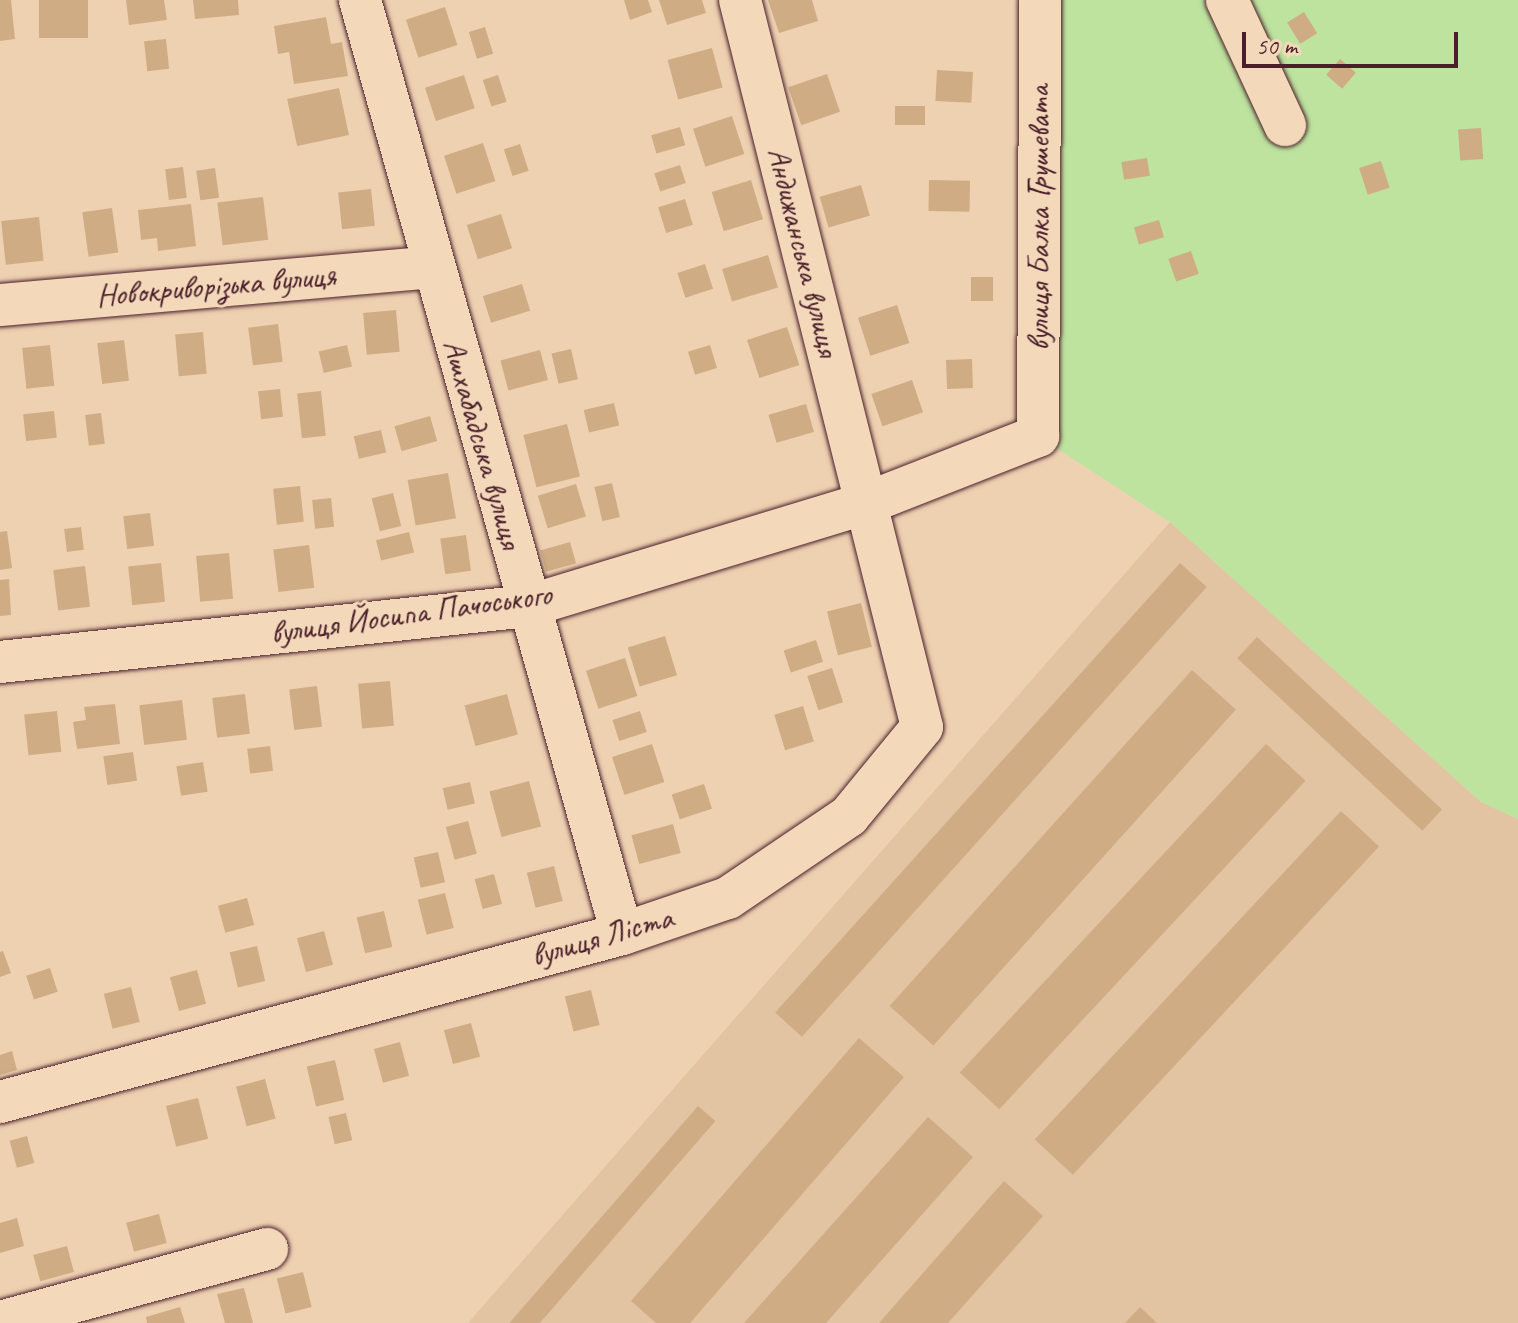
<!DOCTYPE html>
<meta charset="utf-8">
<style>
body{margin:0}
#map{position:relative;width:1518px;height:1323px;overflow:hidden;background:#eed1b1;font-family:Caveat,sans-serif}
div>[style]{position:absolute}
.built>*{inset:0;background:#e2c3a2}
.green>*{inset:0;background:#bde39e}
.building>*{inset:0;background:#d0ac85;transform-origin:0 0}
.roads{filter:drop-shadow(0 0 2px #4a1f2b) drop-shadow(0 0 2px #4a1f2b)}
.minor>*{height:42px;margin:-21px;padding:0 21px;transform-origin:21px;border-radius:21px;background:#f3d8ba}
span{translate:-50% -50%;white-space:nowrap;text-align:center;line-height:1.15;-webkit-text-stroke:6px #f3d8ba;paint-order:stroke}
.street-label{font-size:32px;color:#4a1f2b}
.scale{position:absolute;left:1242px;top:32px;width:216px;height:36px;box-sizing:border-box;border:4px solid #4a1f2b;border-top:0;padding-left:10px;font-size:24px;line-height:28px;white-space:nowrap;color:#4a1f2b;-webkit-text-stroke:6px #f3d8ba;paint-order:stroke}
</style>
<div id="map">
<div class="built">
<div style="clip-path:polygon(1170px 522px,1481px 802px,1518px 819px,1518px 1323px,468px 1323px)"></div>
</div>
<div class="green">
<div style="clip-path:polygon(1040px 0,1518px 0,1518px 819px,1481px 802px,1170px 522px,1038px 436px)"></div>
</div>
<div class="building">
<div style="clip-path:polygon(0 0,11px 0,15px 39px,0 41px)"></div>
<div style="left:39px;top:0;width:49px;height:38px"></div>
<div style="clip-path:polygon(126px 0,164px 0,167px 20px,129px 25px)"></div>
<div style="clip-path:polygon(193px 0,238px 0,239px 15px,195px 19px)"></div>
<div style="clip-path:polygon(624px 0,648px 0,652px 12px,630px 20px)"></div>
<div style="clip-path:polygon(659px 0,702px 0,706px 13px,667px 25px)"></div>
<div style="clip-path:polygon(768px 0,812px 0,818px 21px,779px 33px)"></div>
<div style="left:445px;top:7px;width:40px;height:41px;rotate:72deg"></div>
<div style="left:1304px;top:12px;width:25px;height:20px;rotate:58deg"></div>
<div style="clip-path:polygon(326px 17px,331px 44px,342px 42px,348px 76px,294px 84px,289px 52px,278px 54px,274px 26px)"></div>
<div style="left:485px;top:27px;width:28px;height:17px;rotate:73deg"></div>
<div style="left:166px;top:39px;width:30px;height:22px;rotate:84deg"></div>
<div style="left:712px;top:48px;width:41px;height:46px;rotate:75deg"></div>
<div style="left:1340px;top:59px;width:21px;height:21px;rotate:41deg"></div>
<div style="left:937px;top:70px;width:36px;height:31px;rotate:3deg"></div>
<div style="left:827px;top:74px;width:40px;height:41px;rotate:71deg"></div>
<div style="left:464px;top:75px;width:35px;height:41px;rotate:72deg"></div>
<div style="left:498px;top:75px;width:28px;height:16px;rotate:72deg"></div>
<div style="left:339px;top:88px;width:48px;height:53px;rotate:78deg"></div>
<div style="left:925px;top:106px;width:19px;height:30px;rotate:90deg"></div>
<div style="left:732px;top:116px;width:40px;height:41px;rotate:72deg"></div>
<div style="left:680px;top:127px;width:19px;height:30px;rotate:74deg"></div>
<div style="left:1481px;top:128px;width:31px;height:23px;rotate:86deg"></div>
<div style="left:483px;top:143px;width:40px;height:41px;rotate:72deg"></div>
<div style="left:520px;top:144px;width:28px;height:17px;rotate:72deg"></div>
<div style="left:1147px;top:158px;width:18px;height:26px;rotate:81deg"></div>
<div style="left:1381px;top:161px;width:28px;height:23px;rotate:72deg"></div>
<div style="left:680px;top:165px;width:19px;height:27px;rotate:72deg"></div>
<div style="left:183px;top:167px;width:31px;height:18px;rotate:83deg"></div>
<div style="left:215px;top:168px;width:30px;height:19px;rotate:82deg"></div>
<div style="left:751px;top:180px;width:41px;height:41px;rotate:73deg"></div>
<div style="left:929px;top:180px;width:41px;height:31px;rotate:1deg"></div>
<div style="left:861px;top:185px;width:32px;height:43px;rotate:74deg"></div>
<div style="left:371px;top:189px;width:37px;height:33px;rotate:84deg"></div>
<div style="left:263px;top:197px;width:43px;height:46px;rotate:83deg"></div>
<div style="left:685px;top:199px;width:27px;height:28px;rotate:73deg"></div>
<div style="clip-path:polygon(191px 204px,196px 246px,158px 251px,157px 238px,141px 240px,138px 210px)"></div>
<div style="left:112px;top:208px;width:45px;height:30px;rotate:82deg"></div>
<div style="left:501px;top:214px;width:36px;height:36px;rotate:72deg"></div>
<div style="left:39px;top:217px;width:44px;height:38px;rotate:84deg"></div>
<div style="left:1159px;top:220px;width:18px;height:26px;rotate:74deg"></div>
<div style="left:1191px;top:251px;width:24px;height:24px;rotate:71deg"></div>
<div style="left:768px;top:255px;width:34px;height:48px;rotate:73deg"></div>
<div style="left:705px;top:264px;width:26px;height:29px;rotate:72deg"></div>
<div style="left:971px;top:277px;width:22px;height:24px"></div>
<div style="left:522px;top:284px;width:28px;height:41px;rotate:73deg"></div>
<div style="left:897px;top:305px;width:40px;height:41px;rotate:72deg"></div>
<div style="left:396px;top:310px;width:42px;height:33px;rotate:85deg"></div>
<div style="left:278px;top:324px;width:38px;height:30px;rotate:83deg"></div>
<div style="left:787px;top:327px;width:40px;height:42px;rotate:72deg"></div>
<div style="left:203px;top:332px;width:42px;height:28px;rotate:85deg"></div>
<div style="left:124px;top:340px;width:41px;height:27px;rotate:83deg"></div>
<div style="left:50px;top:345px;width:41px;height:28px;rotate:84deg"></div>
<div style="left:347px;top:345px;width:22px;height:29px;rotate:77deg"></div>
<div style="left:710px;top:345px;width:24px;height:23px;rotate:73deg"></div>
<div style="left:571px;top:349px;width:31px;height:20px;rotate:77deg"></div>
<div style="left:540px;top:350px;width:31px;height:41px;rotate:75deg"></div>
<div style="left:972px;top:359px;width:29px;height:26px;rotate:88deg"></div>
<div style="left:912px;top:380px;width:34px;height:43px;rotate:71deg"></div>
<div style="left:280px;top:389px;width:28px;height:22px;rotate:84deg"></div>
<div style="left:321px;top:391px;width:45px;height:24px;rotate:84deg"></div>
<div style="left:614px;top:403px;width:23px;height:31px;rotate:77deg"></div>
<div style="left:806px;top:404px;width:29px;height:39px;rotate:74deg"></div>
<div style="left:54px;top:411px;width:27px;height:31px;rotate:84deg"></div>
<div style="left:101px;top:413px;width:31px;height:16px;rotate:83deg"></div>
<div style="left:430px;top:416px;width:26px;height:37px;rotate:74deg"></div>
<div style="left:567px;top:424px;width:54px;height:45px;rotate:76deg"></div>
<div style="left:381px;top:430px;width:23px;height:28px;rotate:77deg"></div>
<div style="left:448px;top:473px;width:46px;height:41px;rotate:80deg"></div>
<div style="left:612px;top:483px;width:35px;height:18px;rotate:77deg"></div>
<div style="left:576px;top:484px;width:34px;height:40px;rotate:73deg"></div>
<div style="left:300px;top:486px;width:36px;height:27px;rotate:84deg"></div>
<div style="left:393px;top:493px;width:34px;height:22px;rotate:76deg"></div>
<div style="left:331px;top:498px;width:29px;height:19px;rotate:84deg"></div>
<div style="left:150px;top:513px;width:33px;height:27px;rotate:83deg"></div>
<div style="left:81px;top:527px;width:23px;height:17px;rotate:83deg"></div>
<div style="clip-path:polygon(7px 531px,12px 568px,0 570px,0 532px)"></div>
<div style="left:409px;top:532px;width:21px;height:34px;rotate:76deg"></div>
<div style="left:466px;top:535px;width:36px;height:26px;rotate:82deg"></div>
<div style="left:570px;top:542px;width:22px;height:31px;rotate:74deg"></div>
<div style="left:309px;top:545px;width:43px;height:36px;rotate:83deg"></div>
<div style="left:229px;top:553px;width:46px;height:33px;rotate:85deg"></div>
<div style="left:161px;top:563px;width:39px;height:33px;rotate:84deg"></div>
<div style="left:1180px;top:563px;width:36px;height:605px;rotate:42deg"></div>
<div style="left:85px;top:566px;width:41px;height:32px;rotate:83deg"></div>
<div style="clip-path:polygon(9px 579px,11px 615px,0 616px,0 580px)"></div>
<div style="left:861px;top:603px;width:45px;height:35px;rotate:76deg"></div>
<div style="left:665px;top:636px;width:41px;height:39px;rotate:73deg"></div>
<div style="left:1257px;top:637px;width:253px;height:29px;rotate:43deg"></div>
<div style="left:816px;top:640px;width:23px;height:34px;rotate:72deg"></div>
<div style="left:625px;top:658px;width:40px;height:41px;rotate:72deg"></div>
<div style="left:832px;top:668px;width:36px;height:26px;rotate:72deg"></div>
<div style="left:1192px;top:670px;width:59px;height:452px;rotate:42deg"></div>
<div style="left:390px;top:681px;width:45px;height:32px;rotate:85deg"></div>
<div style="left:317px;top:686px;width:41px;height:28px;rotate:83deg"></div>
<div style="left:245px;top:694px;width:40px;height:33px;rotate:83deg"></div>
<div style="left:507px;top:694px;width:42px;height:44px;rotate:75deg"></div>
<div style="left:182px;top:700px;width:40px;height:43px;rotate:83deg"></div>
<div style="clip-path:polygon(115px 704px,120px 744px,77px 749px,73px 722px,86px 720px,84px 707px)"></div>
<div style="left:803px;top:706px;width:37px;height:30px;rotate:73deg"></div>
<div style="left:57px;top:711px;width:41px;height:33px;rotate:84deg"></div>
<div style="left:640px;top:711px;width:22px;height:29px;rotate:72deg"></div>
<div style="left:652px;top:744px;width:40px;height:42px;rotate:72deg"></div>
<div style="left:1266px;top:744px;width:54px;height:449px;rotate:43deg"></div>
<div style="left:270px;top:746px;width:25px;height:23px;rotate:83deg"></div>
<div style="left:133px;top:752px;width:29px;height:30px;rotate:82deg"></div>
<div style="left:203px;top:762px;width:30px;height:27px;rotate:81deg"></div>
<div style="left:529px;top:781px;width:47px;height:41px;rotate:75deg"></div>
<div style="left:470px;top:782px;width:22px;height:28px;rotate:77deg"></div>
<div style="left:704px;top:784px;width:26px;height:34px;rotate:72deg"></div>
<div style="left:1341px;top:811px;width:52px;height:449px;rotate:43deg"></div>
<div style="left:468px;top:821px;width:34px;height:23px;rotate:75deg"></div>
<div style="left:673px;top:824px;width:30px;height:43px;rotate:75deg"></div>
<div style="left:438px;top:852px;width:31px;height:25px;rotate:77deg"></div>
<div style="left:554px;top:866px;width:36px;height:28px;rotate:76deg"></div>
<div style="left:494px;top:874px;width:31px;height:20px;rotate:75deg"></div>
<div style="left:445px;top:893px;width:36px;height:28px;rotate:76deg"></div>
<div style="left:247px;top:898px;width:28px;height:30px;rotate:75deg"></div>
<div style="left:384px;top:911px;width:37px;height:28px;rotate:77deg"></div>
<div style="left:324px;top:931px;width:35px;height:28px;rotate:75deg"></div>
<div style="left:257px;top:946px;width:36px;height:28px;rotate:77deg"></div>
<div style="clip-path:polygon(3px 951px,11px 973px,0 977px,0 952px)"></div>
<div style="left:50px;top:968px;width:25px;height:25px;rotate:72deg"></div>
<div style="left:197px;top:970px;width:35px;height:28px;rotate:75deg"></div>
<div style="left:131px;top:987px;width:36px;height:28px;rotate:76deg"></div>
<div style="left:591px;top:990px;width:36px;height:27px;rotate:76deg"></div>
<div style="left:471px;top:1023px;width:35px;height:28px;rotate:75deg"></div>
<div style="clip-path:polygon(859px 1038px,904px 1077px,690px 1323px,656px 1323px,631px 1301px)"></div>
<div style="left:400px;top:1042px;width:35px;height:27px;rotate:75deg"></div>
<div style="clip-path:polygon(12px 1051px,17px 1070px,0 1075px,0 1055px)"></div>
<div style="left:335px;top:1060px;width:41px;height:29px;rotate:77deg"></div>
<div style="left:265px;top:1079px;width:41px;height:30px;rotate:75deg"></div>
<div style="left:198px;top:1098px;width:42px;height:33px;rotate:76deg"></div>
<div style="left:698px;top:1106px;width:23px;height:290px;rotate:41deg"></div>
<div style="left:346px;top:1113px;width:28px;height:18px;rotate:77deg"></div>
<div style="clip-path:polygon(928px 1117px,973px 1157px,826px 1323px,744px 1323px)"></div>
<div style="left:27px;top:1136px;width:28px;height:18px;rotate:75deg"></div>
<div style="clip-path:polygon(1004px 1181px,1043px 1216px,948px 1323px,879px 1323px)"></div>
<div style="left:159px;top:1214px;width:30px;height:34px;rotate:75deg"></div>
<div style="clip-path:polygon(17px 1218px,24px 1246px,0 1253px,0 1223px)"></div>
<div style="left:67px;top:1246px;width:27px;height:35px;rotate:75deg"></div>
<div style="left:303px;top:1272px;width:36px;height:27px;rotate:76deg"></div>
<div style="clip-path:polygon(244px 1288px,253px 1323px,225px 1323px,217px 1294px)"></div>
<div style="clip-path:polygon(180px 1307px,185px 1323px,147px 1323px,146px 1317px)"></div>
<div style="clip-path:polygon(1140px 1307px,1157px 1323px,1125px 1323px)"></div>
</div>
<div class="roads">
<div class="minor">
<div style="left:360px;top:0;width:970px;rotate:74.33deg"></div>
<div style="left:1227px;top:0;width:138px;rotate:65.1deg"></div>
<div style="left:0;top:305px;width:434px;rotate:-5deg"></div>
<div style="left:0;top:662px;width:531px;rotate:-6.05deg"></div>
<div style="left:528px;top:606px;width:354px;rotate:-16.9deg"></div>
<div style="left:867px;top:503px;width:184px;rotate:-21.4deg"></div>
<div style="left:1038px;top:436px;width:436px;rotate:-89.7deg"></div>
<div style="left:0;top:1102px;width:644px;rotate:-15.11deg"></div>
<div style="left:622px;top:934px;width:112px;rotate:-18.8deg"></div>
<div style="left:728px;top:898px;width:146px;rotate:-34.1deg"></div>
<div style="left:849px;top:816px;width:115px;rotate:-50.6deg"></div>
<div style="left:922px;top:727px;width:749px;rotate:-104.05deg"></div>
<div style="left:0;top:1322px;width:277px;rotate:-15.3deg"></div>
</div>
</div>
<div class="street-label">
<span style="left:1039px;top:218px;rotate:-90deg">вулиця Балка Грушевата</span>
<span style="left:803px;top:252px;rotate:76deg">Андижанська вулиця</span>
<span style="left:216px;top:286px;rotate:-5deg">Новокриворізька вулиця</span>
<span style="left:482px;top:444px;rotate:74deg">Ашхабадська вулиця</span>
<span style="left:411px;top:614px;rotate:-8deg">вулиця Йосипа Пачоського</span>
<span style="left:602px;top:937px;rotate:-16deg">вулиця Ліста</span>
</div>
<div class="scale">50 m</div>
</div>
